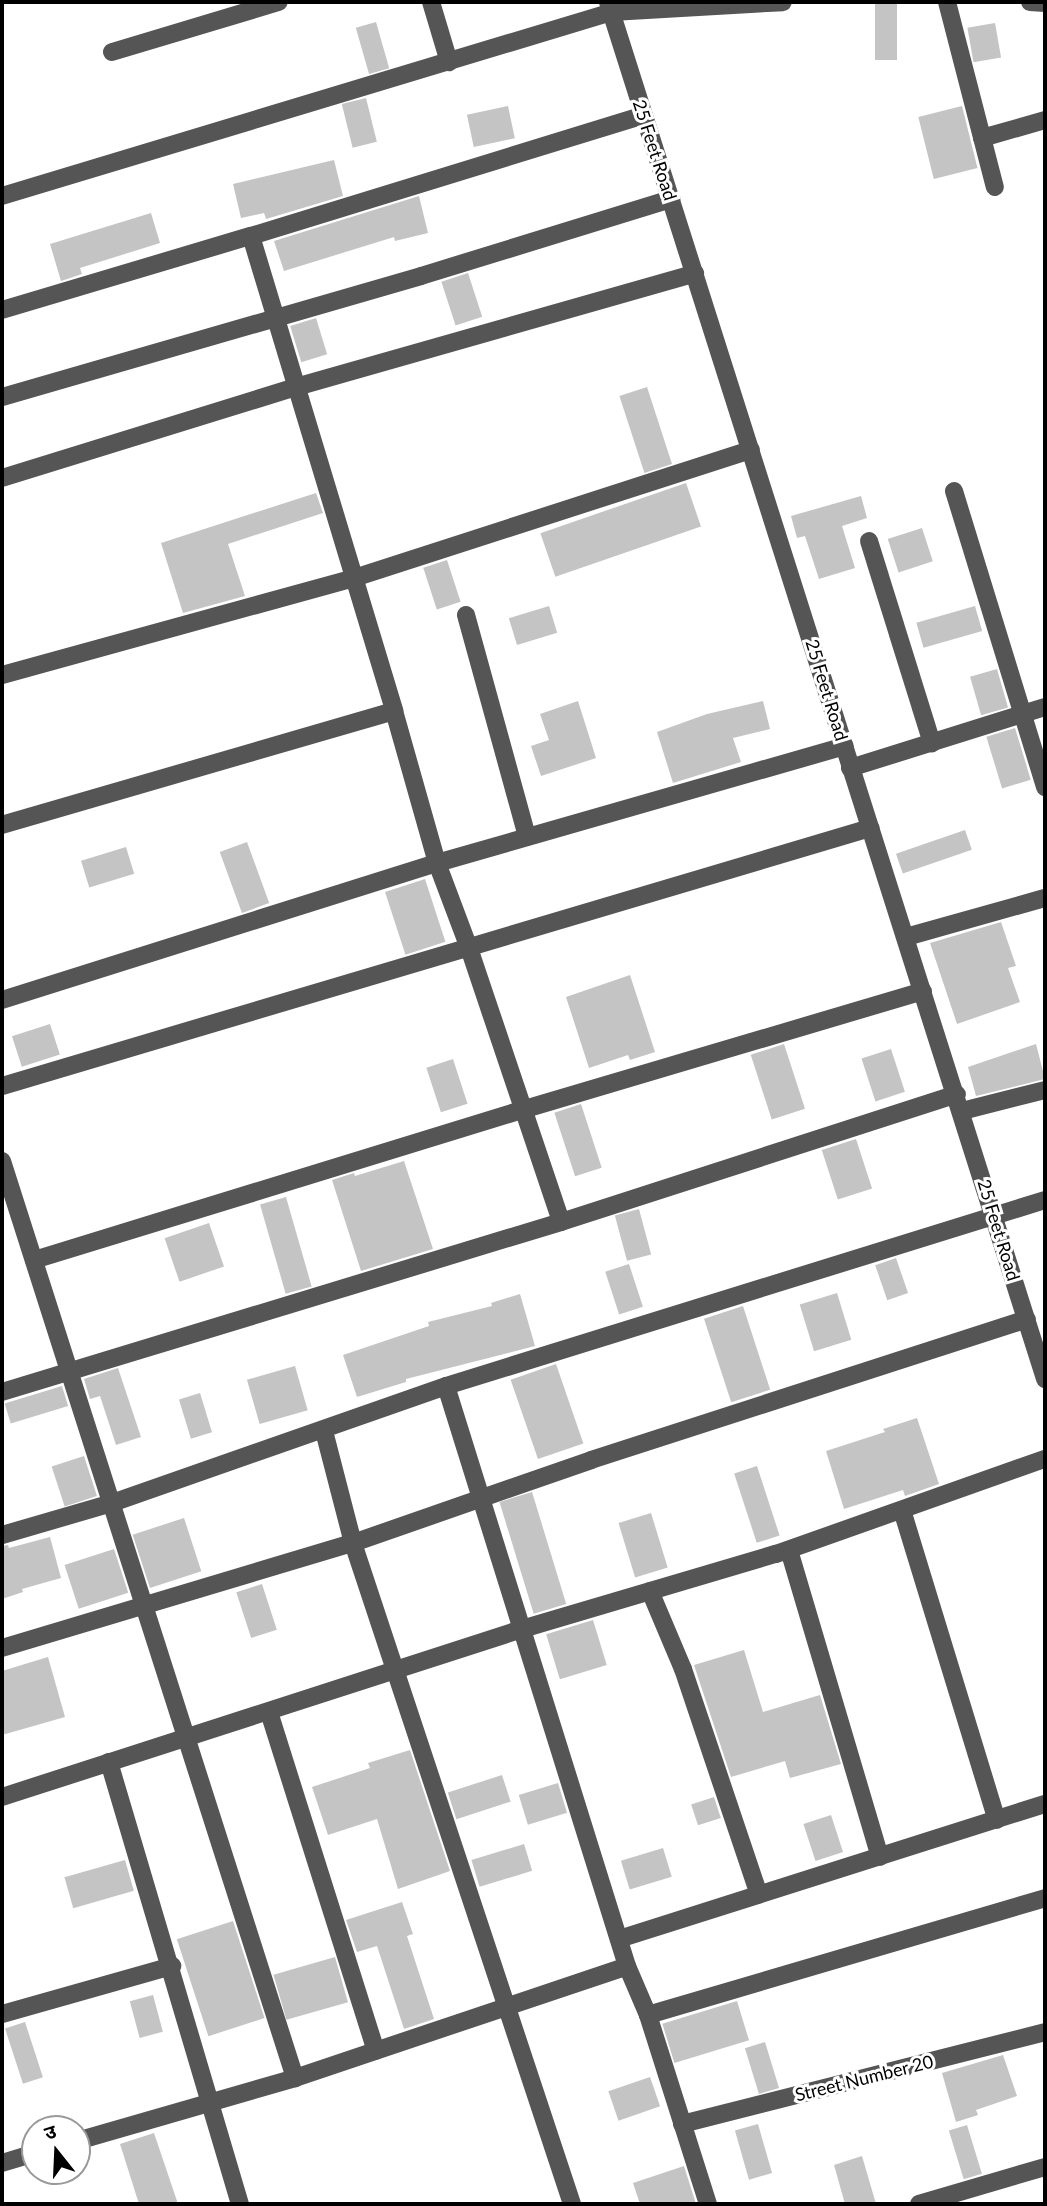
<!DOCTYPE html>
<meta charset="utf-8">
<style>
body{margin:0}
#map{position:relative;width:1047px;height:2206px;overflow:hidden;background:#fff;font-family:Lato,"Noto Sans Devanagari",sans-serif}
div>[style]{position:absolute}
.building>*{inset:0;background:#c4c4c4;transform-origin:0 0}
.minor>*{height:18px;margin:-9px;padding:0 9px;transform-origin:9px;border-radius:9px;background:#555}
span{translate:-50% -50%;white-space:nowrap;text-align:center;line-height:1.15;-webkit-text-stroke:6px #fff;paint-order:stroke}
.street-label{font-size:18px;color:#000}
.frame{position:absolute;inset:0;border:4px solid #000;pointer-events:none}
.north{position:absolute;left:21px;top:2115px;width:70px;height:70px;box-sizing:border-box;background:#fff;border:2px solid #999;border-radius:50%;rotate:342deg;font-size:19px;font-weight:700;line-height:28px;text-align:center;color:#000}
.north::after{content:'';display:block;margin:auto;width:24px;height:32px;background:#000;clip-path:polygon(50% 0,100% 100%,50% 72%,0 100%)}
</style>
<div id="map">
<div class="building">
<div style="left:875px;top:2px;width:22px;height:58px"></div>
<div style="left:376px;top:22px;width:48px;height:21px;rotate:74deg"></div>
<div style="left:995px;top:23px;width:35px;height:28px;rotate:80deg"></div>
<div style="left:366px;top:98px;width:45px;height:25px;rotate:76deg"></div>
<div style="left:508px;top:106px;width:33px;height:42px;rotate:78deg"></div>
<div style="left:962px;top:106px;width:64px;height:45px;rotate:76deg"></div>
<div style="clip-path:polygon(334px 160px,343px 196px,266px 219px,264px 213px,241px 218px,233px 184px)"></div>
<div style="clip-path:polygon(419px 196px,428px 233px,395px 241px,394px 237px,284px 271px,274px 241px)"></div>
<div style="clip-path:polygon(151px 213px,160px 243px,80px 268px,82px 274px,61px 281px,50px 244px)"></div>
<div style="left:468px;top:273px;width:46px;height:28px;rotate:72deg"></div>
<div style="left:316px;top:318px;width:38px;height:27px;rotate:73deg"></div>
<div style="left:647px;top:387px;width:81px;height:29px;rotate:72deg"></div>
<div style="left:686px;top:483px;width:46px;height:154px;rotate:71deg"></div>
<div style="clip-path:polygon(316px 493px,323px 513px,228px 544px,245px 596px,183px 613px,161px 543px)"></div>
<div style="clip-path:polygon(861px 496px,867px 518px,842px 526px,855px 568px,819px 579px,805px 536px,797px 538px,791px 516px)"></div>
<div style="left:922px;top:528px;width:35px;height:36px;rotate:72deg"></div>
<div style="left:447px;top:560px;width:44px;height:25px;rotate:72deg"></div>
<div style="left:549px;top:606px;width:28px;height:42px;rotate:73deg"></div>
<div style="left:975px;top:606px;width:26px;height:61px;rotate:74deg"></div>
<div style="left:997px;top:669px;width:40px;height:28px;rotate:74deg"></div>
<div style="clip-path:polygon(578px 701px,596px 758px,541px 776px,531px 746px,549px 740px,540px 714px)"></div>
<div style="clip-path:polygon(763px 701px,770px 729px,733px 738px,741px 762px,673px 783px,657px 732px,707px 714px)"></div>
<div style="left:1015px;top:728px;width:54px;height:30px;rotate:73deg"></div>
<div style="left:965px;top:830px;width:21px;height:73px;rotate:71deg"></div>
<div style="left:247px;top:842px;width:65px;height:29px;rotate:70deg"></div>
<div style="left:126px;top:847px;width:28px;height:47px;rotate:73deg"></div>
<div style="left:425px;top:879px;width:66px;height:42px;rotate:72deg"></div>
<div style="clip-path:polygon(1001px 922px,1016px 966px,1008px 968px,1020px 1002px,957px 1024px,930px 943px)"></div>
<div style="clip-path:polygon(630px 975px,655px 1052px,630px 1060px,628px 1055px,589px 1068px,566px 997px)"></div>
<div style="left:50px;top:1024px;width:32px;height:40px;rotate:72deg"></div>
<div style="left:784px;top:1044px;width:68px;height:35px;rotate:72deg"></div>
<div style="clip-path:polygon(1036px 1044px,1045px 1079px,976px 1096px,968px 1067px)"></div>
<div style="left:891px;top:1049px;width:45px;height:31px;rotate:72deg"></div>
<div style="left:453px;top:1059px;width:47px;height:28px;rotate:72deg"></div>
<div style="left:581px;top:1104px;width:67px;height:28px;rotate:72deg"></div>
<div style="left:856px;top:1139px;width:52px;height:36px;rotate:72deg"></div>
<div style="clip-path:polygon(404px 1161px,433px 1249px,361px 1271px,332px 1180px,354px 1173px,355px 1176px)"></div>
<div style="left:286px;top:1197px;width:93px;height:27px;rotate:74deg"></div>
<div style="left:639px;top:1209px;width:47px;height:25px;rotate:75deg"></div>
<div style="left:209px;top:1223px;width:46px;height:47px;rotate:71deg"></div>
<div style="left:896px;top:1258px;width:37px;height:22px;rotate:71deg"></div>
<div style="left:629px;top:1264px;width:45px;height:25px;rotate:72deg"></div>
<div style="left:837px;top:1293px;width:49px;height:39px;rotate:73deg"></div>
<div style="clip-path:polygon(520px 1294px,535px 1346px,406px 1379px,406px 1382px,357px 1397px,343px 1355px,429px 1326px,428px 1322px,492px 1306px,491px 1303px)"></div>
<div style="left:743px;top:1306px;width:88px;height:41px;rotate:72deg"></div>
<div style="left:556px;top:1364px;width:84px;height:48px;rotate:71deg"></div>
<div style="left:295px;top:1366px;width:46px;height:50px;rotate:74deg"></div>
<div style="clip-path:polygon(118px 1368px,141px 1437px,116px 1445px,100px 1396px,90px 1399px,84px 1379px)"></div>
<div style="left:62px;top:1386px;width:21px;height:60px;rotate:73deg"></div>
<div style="left:200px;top:1393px;width:41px;height:22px;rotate:73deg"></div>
<div style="clip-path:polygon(917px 1418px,939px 1484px,905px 1496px,903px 1490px,844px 1509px,826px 1451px,885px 1432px,883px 1429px)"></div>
<div style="left:84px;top:1456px;width:42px;height:34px;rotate:72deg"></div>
<div style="left:757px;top:1466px;width:73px;height:24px;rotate:72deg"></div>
<div style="left:532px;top:1492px;width:117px;height:34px;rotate:73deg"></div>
<div style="left:651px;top:1513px;width:57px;height:34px;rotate:73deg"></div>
<div style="left:184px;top:1518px;width:56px;height:54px;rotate:72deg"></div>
<div style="clip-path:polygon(50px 1537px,61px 1578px,22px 1589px,23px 1592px,2px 1599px,2px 1546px,8px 1545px,9px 1548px)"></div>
<div style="left:114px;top:1549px;width:46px;height:52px;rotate:72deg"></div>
<div style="left:262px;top:1584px;width:48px;height:27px;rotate:72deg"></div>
<div style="left:593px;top:1620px;width:47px;height:49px;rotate:73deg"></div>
<div style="clip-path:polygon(744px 1650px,763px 1712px,820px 1695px,841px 1764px,790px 1778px,785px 1761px,731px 1777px,694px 1665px)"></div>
<div style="clip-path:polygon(48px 1657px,65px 1717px,2px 1735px,2px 1671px)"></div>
<div style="clip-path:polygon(410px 1750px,450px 1871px,398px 1889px,377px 1819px,328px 1835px,312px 1787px,370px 1768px,368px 1763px)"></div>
<div style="left:502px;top:1775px;width:28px;height:57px;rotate:72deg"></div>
<div style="left:558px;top:1783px;width:31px;height:41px;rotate:73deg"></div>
<div style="left:714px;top:1797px;width:22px;height:24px;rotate:72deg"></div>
<div style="left:831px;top:1815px;width:39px;height:29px;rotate:72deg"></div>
<div style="left:524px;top:1844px;width:28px;height:55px;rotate:73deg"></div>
<div style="left:663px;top:1848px;width:30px;height:44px;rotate:73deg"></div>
<div style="left:125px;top:1860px;width:32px;height:63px;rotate:74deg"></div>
<div style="clip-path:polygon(402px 1902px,413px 1934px,407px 1936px,434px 2019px,404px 2029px,377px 1946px,357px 1952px,346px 1920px)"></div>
<div style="left:233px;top:1921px;width:102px;height:59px;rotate:72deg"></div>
<div style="left:335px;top:1957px;width:47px;height:64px;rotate:74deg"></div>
<div style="left:153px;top:1995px;width:38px;height:24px;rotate:75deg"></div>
<div style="left:737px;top:2001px;width:41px;height:78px;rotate:73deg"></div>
<div style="left:25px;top:2022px;width:58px;height:21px;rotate:72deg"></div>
<div style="left:765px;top:2042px;width:48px;height:21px;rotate:73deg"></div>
<div style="clip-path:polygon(1003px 2055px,1017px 2096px,976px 2110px,978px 2115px,956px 2122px,942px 2073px)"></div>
<div style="left:650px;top:2077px;width:31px;height:44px;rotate:71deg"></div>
<div style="left:758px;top:2124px;width:51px;height:24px;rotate:74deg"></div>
<div style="left:967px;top:2125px;width:51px;height:19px;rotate:73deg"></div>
<div style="clip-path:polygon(154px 2133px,178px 2204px,139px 2204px,120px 2144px)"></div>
<div style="clip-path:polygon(862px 2156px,876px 2204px,845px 2204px,834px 2165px)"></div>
<div style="clip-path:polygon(684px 2166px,696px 2204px,640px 2204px,633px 2183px)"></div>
</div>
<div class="minor">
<div style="left:431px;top:2px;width:63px;rotate:73.3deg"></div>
<div style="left:608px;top:2px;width:1445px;rotate:72.39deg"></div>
<div style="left:947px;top:2px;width:191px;rotate:75.5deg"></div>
<div style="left:1030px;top:2px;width:15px;rotate:4deg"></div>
<div style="left:112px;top:52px;width:174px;rotate:-16.7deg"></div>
<div style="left:982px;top:138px;width:66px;rotate:-15.9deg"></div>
<div style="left:2px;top:196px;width:637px;rotate:-16.79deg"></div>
<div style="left:612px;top:12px;width:171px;rotate:-3.3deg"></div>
<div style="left:251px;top:236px;width:411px;rotate:-17.1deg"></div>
<div style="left:2px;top:310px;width:260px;rotate:-16.6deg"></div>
<div style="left:251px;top:236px;width:496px;rotate:73.2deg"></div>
<div style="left:394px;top:711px;width:408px;rotate:163.8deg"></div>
<div style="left:2px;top:397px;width:436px;rotate:-16.1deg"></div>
<div style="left:421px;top:276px;width:262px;rotate:-17.1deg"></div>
<div style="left:2px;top:478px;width:308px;rotate:-17.2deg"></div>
<div style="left:296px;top:387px;width:415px;rotate:-15.9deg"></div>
<div style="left:954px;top:491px;width:310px;rotate:72.9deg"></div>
<div style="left:869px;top:541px;width:212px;rotate:72.7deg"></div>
<div style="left:466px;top:615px;width:230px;rotate:74.6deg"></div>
<div style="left:2px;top:675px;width:365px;rotate:-15.4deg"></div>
<div style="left:354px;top:578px;width:417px;rotate:-17.9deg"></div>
<div style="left:394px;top:711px;width:158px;rotate:74.2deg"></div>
<div style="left:437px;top:863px;width:91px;rotate:69.4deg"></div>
<div style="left:469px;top:948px;width:289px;rotate:71.4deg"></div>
<div style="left:850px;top:768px;width:204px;rotate:-17.4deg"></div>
<div style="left:906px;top:937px;width:144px;rotate:-15.7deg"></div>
<div style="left:2px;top:1000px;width:456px;rotate:-17.5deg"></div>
<div style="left:437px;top:863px;width:424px;rotate:-16deg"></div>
<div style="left:2px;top:1086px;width:906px;rotate:-16.55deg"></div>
<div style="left:962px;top:1111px;width:86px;rotate:-14.2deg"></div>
<div style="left:2px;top:1161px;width:963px;rotate:72.28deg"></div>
<div style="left:34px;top:1260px;width:514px;rotate:-17.09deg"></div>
<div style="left:525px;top:1109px;width:415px;rotate:-16.5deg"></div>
<div style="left:446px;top:1386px;width:608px;rotate:72.67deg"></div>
<div style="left:627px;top:1966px;width:53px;rotate:66.8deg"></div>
<div style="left:648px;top:2015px;width:198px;rotate:72.4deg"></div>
<div style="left:2px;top:1392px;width:584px;rotate:-16.92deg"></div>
<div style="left:561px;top:1222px;width:416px;rotate:-17.9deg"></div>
<div style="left:324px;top:1431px;width:116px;rotate:75.5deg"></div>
<div style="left:353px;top:1543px;width:696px;rotate:71.67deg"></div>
<div style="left:902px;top:1510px;width:324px;rotate:73deg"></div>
<div style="left:2px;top:1535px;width:115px;rotate:-16.2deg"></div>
<div style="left:112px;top:1503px;width:354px;rotate:-19.3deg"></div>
<div style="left:446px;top:1386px;width:627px;rotate:-17.25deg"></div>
<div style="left:789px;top:1550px;width:320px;rotate:73.5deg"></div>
<div style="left:650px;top:1591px;width:85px;rotate:67.1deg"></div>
<div style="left:683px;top:1669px;width:238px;rotate:71.4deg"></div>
<div style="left:2px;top:1648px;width:366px;rotate:-16.7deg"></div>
<div style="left:353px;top:1543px;width:252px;rotate:-19.2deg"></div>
<div style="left:591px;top:1460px;width:458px;rotate:-17.9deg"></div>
<div style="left:269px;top:1712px;width:355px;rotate:72.5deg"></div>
<div style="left:109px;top:1762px;width:461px;rotate:73.5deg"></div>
<div style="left:2px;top:1797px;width:546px;rotate:-17.9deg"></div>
<div style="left:522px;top:1629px;width:265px;rotate:-16.5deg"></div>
<div style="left:776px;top:1554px;width:285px;rotate:-19.5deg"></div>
<div style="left:619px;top:1939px;width:447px;rotate:-17.6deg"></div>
<div style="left:2px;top:2014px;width:177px;rotate:-15.8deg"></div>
<div style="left:648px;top:2015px;width:414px;rotate:-16.4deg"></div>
<div style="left:682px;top:2124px;width:374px;rotate:-14.2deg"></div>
<div style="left:77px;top:2141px;width:227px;rotate:-16.1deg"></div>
<div style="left:295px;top:2078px;width:350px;rotate:-18.6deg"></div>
<div style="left:2px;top:2163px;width:34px;rotate:-17deg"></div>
<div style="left:919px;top:2204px;width:131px;rotate:-16.4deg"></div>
</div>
<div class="street-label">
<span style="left:655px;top:150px;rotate:72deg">25 Feet Road</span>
<span style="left:827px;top:690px;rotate:73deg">25 Feet Road</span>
<span style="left:999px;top:1230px;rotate:73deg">25 Feet Road</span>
<span style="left:864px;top:2078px;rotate:-14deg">Street Number 20</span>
</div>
<div class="frame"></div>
<div class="north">उ</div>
</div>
